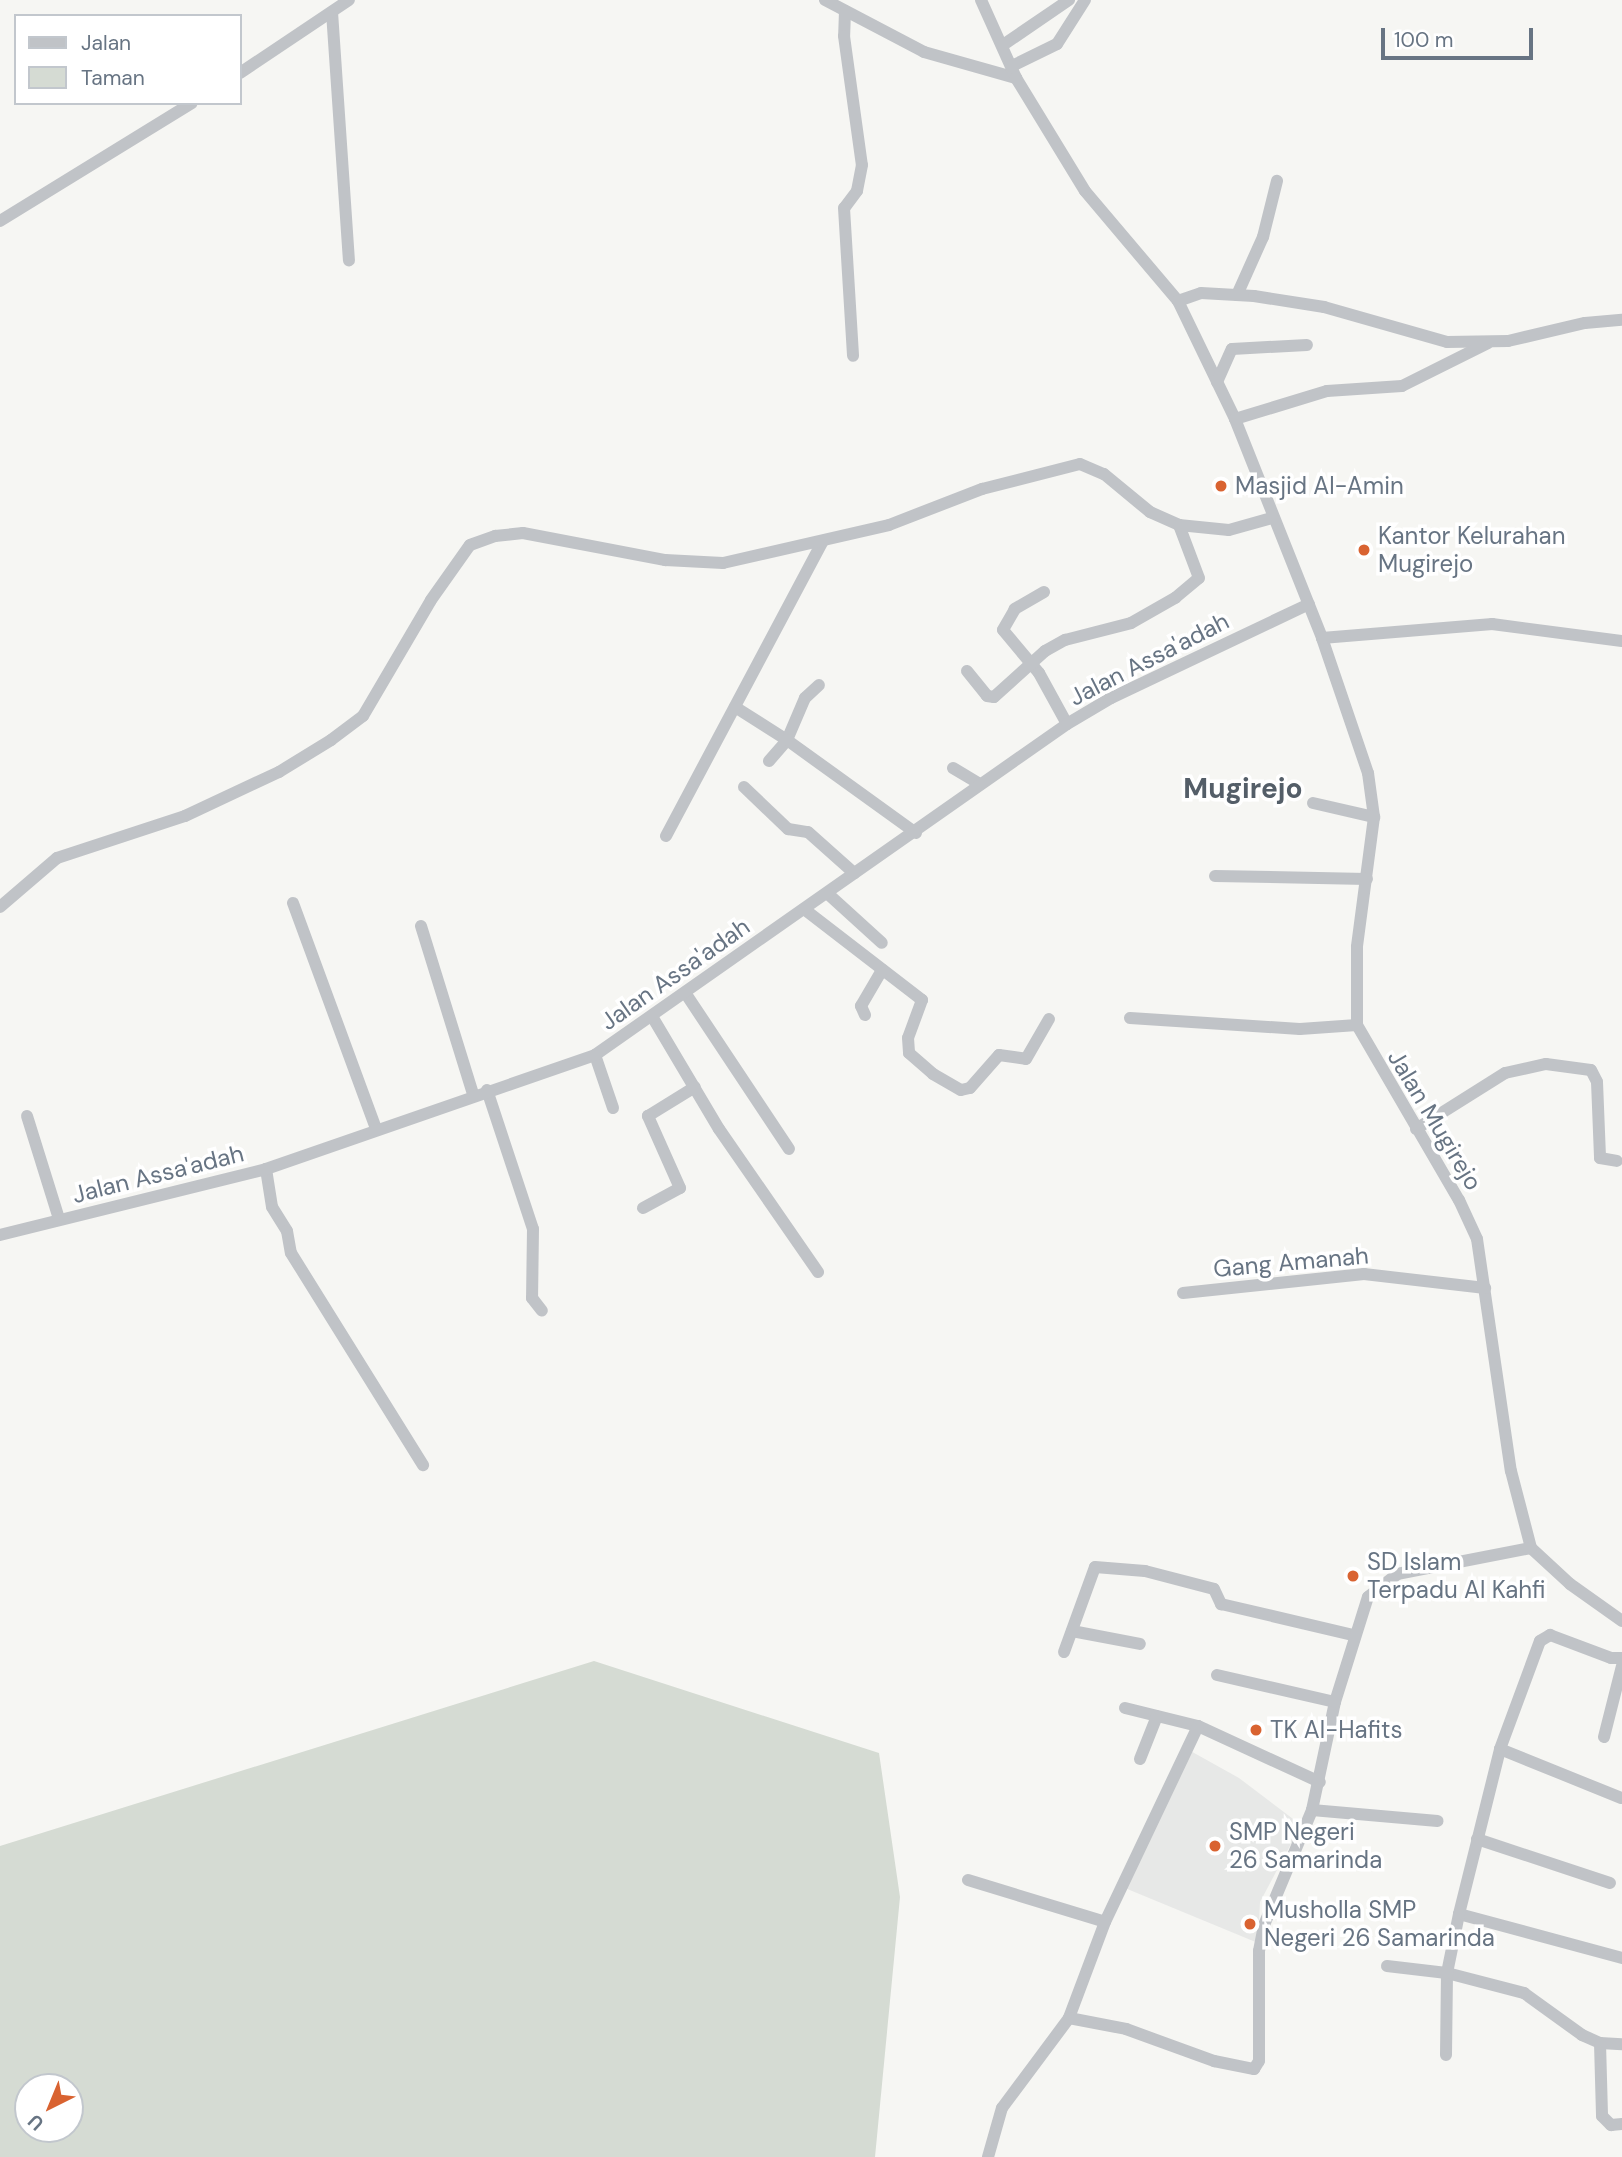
<!DOCTYPE html>
<style>
body{margin:0}
#map{position:relative;width:1622px;height:2157px;overflow:hidden;background:#f6f6f3;font-family:"DM Sans",sans-serif}
div>[style]{position:absolute}
.built>*{inset:0;background:#e7e8e7}
.green>*{inset:0;background:#d5dbd3}
.minor>*{height:12px;margin:-6px;padding:0 6px;transform-origin:6px;border-radius:6px;background:#c0c3c7}
.dots>*{width:19px;height:19px;translate:-50% -50%;box-sizing:border-box;border:4px solid #fff;border-radius:50%}
span{translate:-50% -50%;white-space:nowrap;text-align:center;line-height:1.15;-webkit-text-stroke:7px #fff;paint-order:stroke}
.poi-label{font-size:24px;color:#677483}
.left{translate:0 -50%;text-align:left}
.street-label{font-size:24px;color:#677483}
.quarter-label{font-size:28px;color:#545e68;font-weight:700}
.legend{position:absolute;left:14px;top:14px;width:228px;height:91px;box-sizing:border-box;background:#fff;border:2px solid #c2c7cd;margin:0;padding:9px 12px;list-style:none;font-size:21px;color:#677483}
.legend li{display:flex;align-items:center;gap:14px;height:35px}
.legend b{width:35px;border:2px solid #c2c7cd}
.north{position:absolute;left:14px;top:2073px;width:70px;height:70px;box-sizing:border-box;background:#fff;border:2px solid #c2c7cd;border-radius:50%;rotate:223deg;font-size:19px;font-weight:700;line-height:28px;text-align:center;color:#677483}
.north::after{content:'';display:block;margin:auto;width:24px;height:32px;background:#d96331;clip-path:polygon(50% 0,100% 100%,50% 72%,0 100%)}
.scale{position:absolute;left:1381px;top:28px;width:152px;height:32px;box-sizing:border-box;border:4px solid #677483;border-top:0;padding-left:9px;font-size:21px;line-height:24px;white-space:nowrap;color:#677483;-webkit-text-stroke:5px #fff;paint-order:stroke}
</style>
<div id="map">
<div class="built">
<div style="clip-path:polygon(1187px 1749px,1239px 1778px,1301px 1825px,1260px 1902px,1258px 1943px,1120px 1886px)"></div>
</div>
<div class="green">
<div style="clip-path:polygon(evenodd,594px 1661px,879px 1753px,900px 1897px,875px 2157px,0 2157px,0 1846px,594px 1661px,28px 2087px,70px 2087px,70px 2129px,28px 2129px,28px 2087px)"></div>
</div>
<div class="minor">
<div style="left:825px;top:0;width:112px;rotate:27.7deg"></div>
<div style="left:924px;top:52px;width:96px;rotate:15.8deg"></div>
<div style="left:981px;top:0;width:85px;rotate:65.8deg"></div>
<div style="left:1016px;top:78px;width:132px;rotate:58.6deg"></div>
<div style="left:1085px;top:191px;width:144px;rotate:49.8deg"></div>
<div style="left:1178px;top:301px;width:131px;rotate:64.2deg"></div>
<div style="left:1235px;top:419px;width:236px;rotate:68.3deg"></div>
<div style="left:1322px;top:638px;width:143px;rotate:71.2deg"></div>
<div style="left:1368px;top:773px;width:44px;rotate:82.2deg"></div>
<div style="left:1374px;top:817px;width:131px;rotate:97.5deg"></div>
<div style="left:1357px;top:947px;width:78px;rotate:90deg"></div>
<div style="left:1357px;top:1025px;width:203px;rotate:59.8deg"></div>
<div style="left:1459px;top:1200px;width:43px;rotate:65.2deg"></div>
<div style="left:1477px;top:1239px;width:234px;rotate:81.7deg"></div>
<div style="left:1511px;top:1471px;width:80px;rotate:75.4deg"></div>
<div style="left:1531px;top:1548px;width:53px;rotate:42.7deg"></div>
<div style="left:1570px;top:1584px;width:64px;rotate:35.4deg"></div>
<div style="left:845px;top:11px;width:25px;rotate:92deg"></div>
<div style="left:844px;top:36px;width:130px;rotate:82.1deg"></div>
<div style="left:862px;top:165px;width:26px;rotate:101deg"></div>
<div style="left:857px;top:191px;width:21px;rotate:127deg"></div>
<div style="left:844px;top:208px;width:148px;rotate:86.5deg"></div>
<div style="left:332px;top:12px;width:249px;rotate:86.1deg"></div>
<div style="left:1003px;top:45px;width:80px;rotate:-34.3deg"></div>
<div style="left:1012px;top:66px;width:50px;rotate:-26.1deg"></div>
<div style="left:1057px;top:44px;width:52px;rotate:-57.5deg"></div>
<div style="left:240px;top:73px;width:131px;rotate:-33.8deg"></div>
<div style="left:0;top:221px;width:225px;rotate:-31.6deg"></div>
<div style="left:1237px;top:295px;width:64px;rotate:-65.9deg"></div>
<div style="left:1263px;top:237px;width:58px;rotate:-76deg"></div>
<div style="left:1178px;top:301px;width:24px;rotate:-19deg"></div>
<div style="left:1201px;top:293px;width:53px;rotate:3.2deg"></div>
<div style="left:1254px;top:296px;width:71px;rotate:8.9deg"></div>
<div style="left:1324px;top:307px;width:128px;rotate:15.9deg"></div>
<div style="left:1447px;top:342px;width:61px;rotate:-0.9deg"></div>
<div style="left:1508px;top:341px;width:79px;rotate:-13.2deg"></div>
<div style="left:1585px;top:323px;width:37px;rotate:-5deg"></div>
<div style="left:1217px;top:382px;width:36px;rotate:-66deg"></div>
<div style="left:1232px;top:349px;width:75px;rotate:-3.1deg"></div>
<div style="left:1235px;top:419px;width:96px;rotate:-16.9deg"></div>
<div style="left:1327px;top:391px;width:75px;rotate:-3.8deg"></div>
<div style="left:1402px;top:386px;width:96px;rotate:-26.6deg"></div>
<div style="left:1044px;top:592px;width:34px;rotate:150deg"></div>
<div style="left:1015px;top:609px;width:24px;rotate:120deg"></div>
<div style="left:1003px;top:630px;width:56px;rotate:50.1deg"></div>
<div style="left:1039px;top:673px;width:58px;rotate:61.2deg"></div>
<div style="left:1322px;top:638px;width:171px;rotate:-4.7deg"></div>
<div style="left:1492px;top:624px;width:131px;rotate:7.5deg"></div>
<div style="left:967px;top:671px;width:32px;rotate:51deg"></div>
<div style="left:987px;top:696px;width:7px;rotate:8deg"></div>
<div style="left:994px;top:697px;width:69px;rotate:-42deg"></div>
<div style="left:1045px;top:651px;width:23px;rotate:-29deg"></div>
<div style="left:1065px;top:640px;width:68px;rotate:-14.4deg"></div>
<div style="left:1131px;top:623px;width:51px;rotate:-29.6deg"></div>
<div style="left:1175px;top:598px;width:31px;rotate:-40deg"></div>
<div style="left:1199px;top:578px;width:57px;rotate:-110.7deg"></div>
<div style="left:735px;top:707px;width:62px;rotate:32.4deg"></div>
<div style="left:787px;top:740px;width:46px;rotate:-66.8deg"></div>
<div style="left:805px;top:698px;width:19px;rotate:-43deg"></div>
<div style="left:769px;top:761px;width:28px;rotate:-49deg"></div>
<div style="left:787px;top:740px;width:159px;rotate:35.8deg"></div>
<div style="left:953px;top:768px;width:31px;rotate:31deg"></div>
<div style="left:744px;top:787px;width:61px;rotate:43.7deg"></div>
<div style="left:788px;top:829px;width:20px;rotate:9deg"></div>
<div style="left:808px;top:832px;width:62px;rotate:41.7deg"></div>
<div style="left:1313px;top:803px;width:63px;rotate:12.9deg"></div>
<div style="left:666px;top:836px;width:334px;rotate:-62deg"></div>
<div style="left:1215px;top:876px;width:152px;rotate:1.1deg"></div>
<div style="left:827px;top:893px;width:74px;rotate:42.3deg"></div>
<div style="left:293px;top:903px;width:240px;rotate:69.8deg"></div>
<div style="left:0;top:907px;width:75px;rotate:-40.7deg"></div>
<div style="left:57px;top:858px;width:135px;rotate:-18.2deg"></div>
<div style="left:185px;top:816px;width:104px;rotate:-25.1deg"></div>
<div style="left:279px;top:772px;width:61px;rotate:-31.6deg"></div>
<div style="left:331px;top:740px;width:40px;rotate:-37deg"></div>
<div style="left:363px;top:716px;width:134px;rotate:-59.6deg"></div>
<div style="left:431px;top:600px;width:67px;rotate:-54.7deg"></div>
<div style="left:470px;top:545px;width:27px;rotate:-20deg"></div>
<div style="left:495px;top:536px;width:28px;rotate:-6deg"></div>
<div style="left:523px;top:533px;width:145px;rotate:10.8deg"></div>
<div style="left:665px;top:560px;width:58px;rotate:3deg"></div>
<div style="left:723px;top:563px;width:170px;rotate:-12.9deg"></div>
<div style="left:889px;top:525px;width:100px;rotate:-21.2deg"></div>
<div style="left:982px;top:489px;width:101px;rotate:-14.3deg"></div>
<div style="left:1080px;top:464px;width:26px;rotate:23deg"></div>
<div style="left:1104px;top:474px;width:60px;rotate:39.6deg"></div>
<div style="left:1150px;top:512px;width:32px;rotate:24deg"></div>
<div style="left:1179px;top:525px;width:50px;rotate:5.7deg"></div>
<div style="left:1229px;top:530px;width:45px;rotate:-15.6deg"></div>
<div style="left:804px;top:909px;width:149px;rotate:37.6deg"></div>
<div style="left:922px;top:1000px;width:40px;rotate:110.2deg"></div>
<div style="left:908px;top:1038px;width:15px;rotate:86deg"></div>
<div style="left:909px;top:1053px;width:32px;rotate:41deg"></div>
<div style="left:933px;top:1074px;width:32px;rotate:30deg"></div>
<div style="left:961px;top:1090px;width:9px;rotate:-13deg"></div>
<div style="left:970px;top:1088px;width:44px;rotate:-48.7deg"></div>
<div style="left:999px;top:1055px;width:27px;rotate:8deg"></div>
<div style="left:1026px;top:1059px;width:46px;rotate:-60.1deg"></div>
<div style="left:421px;top:926px;width:176px;rotate:72.8deg"></div>
<div style="left:686px;top:994px;width:186px;rotate:56.4deg"></div>
<div style="left:865px;top:1015px;width:10px;rotate:-114deg"></div>
<div style="left:861px;top:1006px;width:42px;rotate:-59.7deg"></div>
<div style="left:653px;top:1018px;width:129px;rotate:59.3deg"></div>
<div style="left:719px;top:1129px;width:174px;rotate:55.3deg"></div>
<div style="left:1130px;top:1018px;width:170px;rotate:3.7deg"></div>
<div style="left:1300px;top:1029px;width:57px;rotate:-4deg"></div>
<div style="left:595px;top:1055px;width:56px;rotate:71.2deg"></div>
<div style="left:487px;top:1090px;width:146px;rotate:71.7deg"></div>
<div style="left:533px;top:1229px;width:69px;rotate:90.8deg"></div>
<div style="left:532px;top:1298px;width:16px;rotate:52deg"></div>
<div style="left:27px;top:1116px;width:108px;rotate:72.7deg"></div>
<div style="left:1416px;top:1129px;width:105px;rotate:-32.2deg"></div>
<div style="left:1505px;top:1073px;width:42px;rotate:-12.4deg"></div>
<div style="left:1546px;top:1064px;width:45px;rotate:7.6deg"></div>
<div style="left:1591px;top:1070px;width:13px;rotate:63deg"></div>
<div style="left:1597px;top:1082px;width:76px;rotate:87.7deg"></div>
<div style="left:1600px;top:1158px;width:17px;rotate:10deg"></div>
<div style="left:266px;top:1169px;width:38px;rotate:81deg"></div>
<div style="left:272px;top:1207px;width:28px;rotate:58deg"></div>
<div style="left:287px;top:1231px;width:22px;rotate:80deg"></div>
<div style="left:291px;top:1253px;width:250px;rotate:58.1deg"></div>
<div style="left:643px;top:1208px;width:42px;rotate:-28.4deg"></div>
<div style="left:680px;top:1188px;width:79px;rotate:-114deg"></div>
<div style="left:648px;top:1116px;width:55px;rotate:-31.7deg"></div>
<div style="left:0;top:1235px;width:274px;rotate:-13.9deg"></div>
<div style="left:266px;top:1169px;width:348px;rotate:-19.1deg"></div>
<div style="left:595px;top:1055px;width:576px;rotate:-35.04deg"></div>
<div style="left:1067px;top:724px;width:51px;rotate:-30.6deg"></div>
<div style="left:1111px;top:698px;width:219px;rotate:-25.4deg"></div>
<div style="left:1183px;top:1293px;width:182px;rotate:-6deg"></div>
<div style="left:1364px;top:1274px;width:122px;rotate:6.6deg"></div>
<div style="left:1072px;top:1631px;width:69px;rotate:10.8deg"></div>
<div style="left:1064px;top:1652px;width:90px;rotate:-70deg"></div>
<div style="left:1095px;top:1567px;width:50px;rotate:4.6deg"></div>
<div style="left:1145px;top:1571px;width:71px;rotate:14.6deg"></div>
<div style="left:1214px;top:1589px;width:17px;rotate:65deg"></div>
<div style="left:1221px;top:1604px;width:136px;rotate:13.2deg"></div>
<div style="left:1217px;top:1675px;width:121px;rotate:12.9deg"></div>
<div style="left:1125px;top:1708px;width:75px;rotate:13.9deg"></div>
<div style="left:1198px;top:1726px;width:134px;rotate:24.7deg"></div>
<div style="left:1604px;top:1737px;width:73px;rotate:-75.8deg"></div>
<div style="left:1500px;top:1749px;width:131px;rotate:22deg"></div>
<div style="left:1140px;top:1759px;width:46px;rotate:-68.4deg"></div>
<div style="left:1312px;top:1810px;width:126px;rotate:5deg"></div>
<div style="left:1477px;top:1839px;width:140px;rotate:18.3deg"></div>
<div style="left:968px;top:1880px;width:143px;rotate:17deg"></div>
<div style="left:1105px;top:1922px;width:103px;rotate:110.6deg"></div>
<div style="left:1459px;top:1914px;width:169px;rotate:15.1deg"></div>
<div style="left:1105px;top:1922px;width:217px;rotate:-64.6deg"></div>
<div style="left:1387px;top:1966px;width:60px;rotate:6.7deg"></div>
<div style="left:1447px;top:1973px;width:80px;rotate:14.6deg"></div>
<div style="left:1524px;top:1993px;width:72px;rotate:35.9deg"></div>
<div style="left:1582px;top:2035px;width:20px;rotate:24deg"></div>
<div style="left:1600px;top:2043px;width:22px;rotate:3deg"></div>
<div style="left:1600px;top:2043px;width:73px;rotate:88.4deg"></div>
<div style="left:1602px;top:2116px;width:13px;rotate:45deg"></div>
<div style="left:1611px;top:2125px;width:11px;rotate:-5deg"></div>
<div style="left:1446px;top:2055px;width:82px;rotate:-89.3deg"></div>
<div style="left:1447px;top:1973px;width:60px;rotate:-78.5deg"></div>
<div style="left:1459px;top:1914px;width:170px;rotate:-76deg"></div>
<div style="left:1500px;top:1749px;width:115px;rotate:-69.7deg"></div>
<div style="left:1540px;top:1641px;width:12px;rotate:-31deg"></div>
<div style="left:1550px;top:1635px;width:65px;rotate:20.7deg"></div>
<div style="left:1611px;top:1658px;width:11px"></div>
<div style="left:988px;top:2157px;width:51px;rotate:-74.1deg"></div>
<div style="left:1002px;top:2108px;width:112px;rotate:-53.3deg"></div>
<div style="left:1069px;top:2018px;width:58px;rotate:10.9deg"></div>
<div style="left:1126px;top:2029px;width:94px;rotate:20deg"></div>
<div style="left:1214px;top:2061px;width:41px;rotate:11.3deg"></div>
<div style="left:1254px;top:2069px;width:9px;rotate:-58deg"></div>
<div style="left:1259px;top:2061px;width:110px;rotate:-90deg"></div>
<div style="left:1259px;top:1951px;width:26px;rotate:-79deg"></div>
<div style="left:1264px;top:1925px;width:125px;rotate:-67.3deg"></div>
<div style="left:1312px;top:1810px;width:110px;rotate:-78deg"></div>
<div style="left:1335px;top:1702px;width:110px;rotate:-72.6deg"></div>
<div style="left:1368px;top:1597px;width:37px;rotate:-38deg"></div>
<div style="left:1397px;top:1574px;width:136px;rotate:-11deg"></div>
</div>
<div class="dots">
<div style="left:1221px;top:486px;background:#d96331"></div>
<div style="left:1364px;top:550px;background:#d96331"></div>
<div style="left:1353px;top:1576px;background:#d96331"></div>
<div style="left:1256px;top:1730px;background:#d96331"></div>
<div style="left:1215px;top:1846px;background:#d96331"></div>
<div style="left:1250px;top:1924px;background:#d96331"></div>
</div>
<div class="poi-label">
<span class="left" style="left:1235px;top:486px">Masjid Al-Amin</span>
<span class="left" style="left:1378px;top:550px">Kantor Kelurahan<br>Mugirejo</span>
<span class="left" style="left:1367px;top:1576px">SD Islam<br>Terpadu Al Kahfi</span>
<span class="left" style="left:1270px;top:1730px">TK Al-Hafits</span>
<span class="left" style="left:1229px;top:1846px">SMP Negeri<br>26 Samarinda</span>
<span class="left" style="left:1264px;top:1924px">Musholla SMP<br>Negeri 26 Samarinda</span>
</div>
<div class="street-label">
<span style="left:1149px;top:659px;rotate:-27deg">Jalan Assa'adah</span>
<span style="left:675px;top:974px;rotate:-35deg">Jalan Assa'adah</span>
<span style="left:1435px;top:1120px;rotate:59deg">Jalan Mugirejo</span>
<span style="left:158px;top:1174px;rotate:-14deg">Jalan Assa'adah</span>
<span style="left:1291px;top:1262px;rotate:-5deg">Gang Amanah</span>
</div>
<div class="quarter-label">
<span style="left:1243px;top:789px">Mugirejo</span>
</div>
<ul class="legend">
<li><b style="height:9px;background:#c0c3c7"></b>Jalan</li>
<li><b style="height:19px;background:#d5dbd3"></b>Taman</li>
</ul>
<div class="north">U</div>
<div class="scale">100 m</div>
</div>
